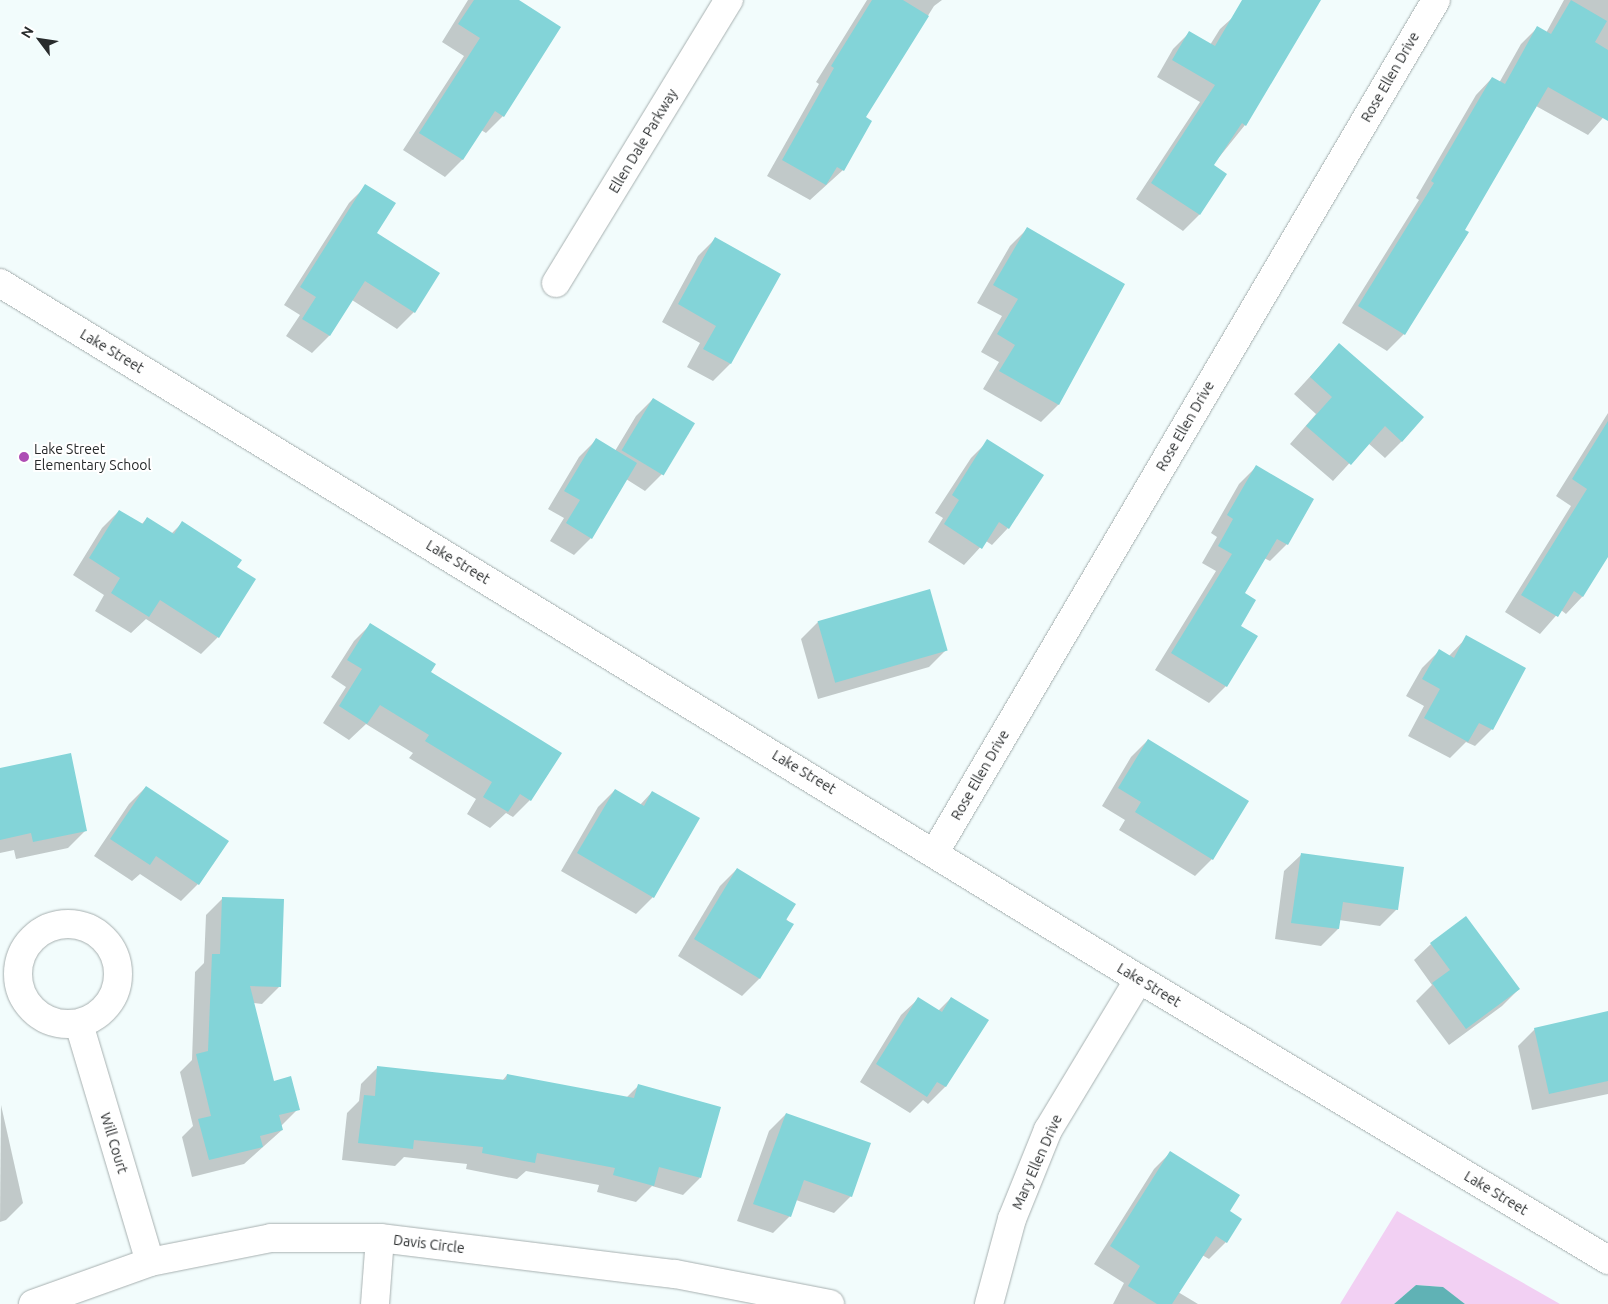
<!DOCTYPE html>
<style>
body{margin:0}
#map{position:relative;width:1608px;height:1304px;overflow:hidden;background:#f2fcfc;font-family:Ubuntu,sans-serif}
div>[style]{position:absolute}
.green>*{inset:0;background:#f2d0f3}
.water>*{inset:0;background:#60b2b5}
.shadow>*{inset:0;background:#0003}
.building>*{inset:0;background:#83d4d8;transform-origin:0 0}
.roads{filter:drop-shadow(0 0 1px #a7b0b0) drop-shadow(0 0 1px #a7b0b0)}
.minor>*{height:28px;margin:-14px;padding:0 14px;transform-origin:14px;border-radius:14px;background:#fff}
.minor>.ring{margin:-14px;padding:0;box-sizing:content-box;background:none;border:28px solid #fff;border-radius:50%}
.dots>*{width:14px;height:14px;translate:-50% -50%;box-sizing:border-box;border:2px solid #fff;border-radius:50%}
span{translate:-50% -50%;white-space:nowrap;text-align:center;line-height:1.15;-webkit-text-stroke:4px #fff;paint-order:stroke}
.street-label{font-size:14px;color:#282b2c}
.poi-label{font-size:14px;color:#282b2c}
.left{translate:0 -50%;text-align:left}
.north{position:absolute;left:15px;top:15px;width:50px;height:50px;-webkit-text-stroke:4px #fff;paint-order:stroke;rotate:301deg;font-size:14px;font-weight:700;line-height:20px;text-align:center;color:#282b2c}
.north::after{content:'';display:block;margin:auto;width:18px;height:22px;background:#282b2c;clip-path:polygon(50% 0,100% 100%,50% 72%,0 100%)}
</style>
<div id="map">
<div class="green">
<div style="clip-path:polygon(1397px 1211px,1560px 1304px,1465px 1304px,1442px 1287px,1416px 1285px,1394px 1304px,1340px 1304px)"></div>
</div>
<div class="water">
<div style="clip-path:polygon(1416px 1285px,1443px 1287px,1465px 1304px,1394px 1304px)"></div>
</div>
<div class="shadow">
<div style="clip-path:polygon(468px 0,517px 0,503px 116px,486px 133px,481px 130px,462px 160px,445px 177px,403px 150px,464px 56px,442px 42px)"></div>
<div style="clip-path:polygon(867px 0,942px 0,934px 6px,864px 118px,843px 170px,810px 200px,767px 176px,819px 84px,816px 82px)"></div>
<div style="clip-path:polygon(1252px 0,1319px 0,1245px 125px,1212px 166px,1199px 215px,1183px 231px,1136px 199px,1200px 102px,1157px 77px,1173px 49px,1189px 33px,1210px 45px,1220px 29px)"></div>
<div style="clip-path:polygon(1564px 0,1608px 0,1608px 112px,1588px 135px,1536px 106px,1463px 230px,1468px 233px,1404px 334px,1387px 351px,1342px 323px,1419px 200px,1416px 198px,1476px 95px,1492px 78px,1499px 83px,1521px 44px,1537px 28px,1546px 33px)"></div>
<div style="clip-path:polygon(366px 186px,376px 234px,414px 312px,397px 329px,352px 300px,329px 336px,312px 353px,286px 336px,300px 315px,284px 305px,349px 203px)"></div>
<div style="clip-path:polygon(1027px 229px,1123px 285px,1058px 405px,1041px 422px,983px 389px,999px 362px,981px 352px,1002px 316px,977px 303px,1010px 246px)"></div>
<div style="clip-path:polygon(715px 239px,779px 274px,730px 364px,713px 381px,687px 367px,700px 343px,662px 322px,698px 256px)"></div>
<div style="clip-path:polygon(1339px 345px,1402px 441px,1385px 458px,1368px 443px,1333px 481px,1290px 444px,1316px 414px,1294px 394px)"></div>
<div style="clip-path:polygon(653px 399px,662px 474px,645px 491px,626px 479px,591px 538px,574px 555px,550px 541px,564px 518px,548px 509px,579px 457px,596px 440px,615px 451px,636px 416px)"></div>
<div style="clip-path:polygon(1608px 413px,1608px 556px,1582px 597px,1566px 614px,1561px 610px,1540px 634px,1505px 612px,1571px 506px,1556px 496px)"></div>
<div style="clip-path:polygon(988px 441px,1008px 528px,992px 545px,986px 541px,964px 565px,928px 542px,943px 518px,935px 513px,971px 458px)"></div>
<div style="clip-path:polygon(1256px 467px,1313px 499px,1287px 544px,1270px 561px,1264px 558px,1243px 593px,1226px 686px,1209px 703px,1155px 670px,1216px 571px,1202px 563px,1217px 537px,1211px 533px,1239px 484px)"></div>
<div style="clip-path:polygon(119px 511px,141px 525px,147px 518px,171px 534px,182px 523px,235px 567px,218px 637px,201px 654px,146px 619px,131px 633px,95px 611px,104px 595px,73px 575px,102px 528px)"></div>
<div style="clip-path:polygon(818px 622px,946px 650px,929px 667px,818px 699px,801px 639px)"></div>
<div style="clip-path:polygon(371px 624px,429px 672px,530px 800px,513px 817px,506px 813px,490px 828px,467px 814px,476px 799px,409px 758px,413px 753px,366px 724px,349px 740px,323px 723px,346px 687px,331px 677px,354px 641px)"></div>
<div style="clip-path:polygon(1467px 637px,1492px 729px,1475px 746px,1466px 742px,1450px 758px,1408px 736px,1424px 706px,1406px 696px,1422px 668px,1439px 651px,1449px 656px)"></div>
<div style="clip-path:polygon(1148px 740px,1247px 801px,1212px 859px,1195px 876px,1119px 830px,1125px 820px,1102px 806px,1131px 757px)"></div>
<div style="clip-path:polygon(0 769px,85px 831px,68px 848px,16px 859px,14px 850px,0 853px)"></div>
<div style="clip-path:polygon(146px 787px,198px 884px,181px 901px,140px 874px,132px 881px,94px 856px,129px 804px)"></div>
<div style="clip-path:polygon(615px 790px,640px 805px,652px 792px,653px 897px,636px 914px,561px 871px,598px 807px)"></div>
<div style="clip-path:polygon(1302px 854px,1397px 909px,1380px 926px,1339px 920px,1338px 929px,1321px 946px,1275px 939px,1284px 871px)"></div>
<div style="clip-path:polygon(737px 869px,792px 925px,759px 979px,742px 996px,678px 956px,720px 886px)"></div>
<div style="clip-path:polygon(223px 898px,279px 987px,262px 1004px,253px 1003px,273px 1082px,298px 1109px,281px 1126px,282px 1130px,244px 1164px,192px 1177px,182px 1137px,193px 1126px,180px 1072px,192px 1060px,195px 972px,204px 963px,206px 915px)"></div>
<div style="clip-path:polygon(1431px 944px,1519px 989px,1502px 1006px,1449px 1045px,1416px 1001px,1432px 985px,1414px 960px)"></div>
<div style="clip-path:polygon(951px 998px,987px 1021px,945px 1087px,928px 1104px,923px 1100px,910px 1113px,860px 1082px,901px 1015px,918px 999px,938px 1011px)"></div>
<div style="clip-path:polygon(1608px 1013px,1608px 1094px,1532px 1110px,1518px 1046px,1535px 1029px)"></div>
<div style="clip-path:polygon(378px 1067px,502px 1081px,507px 1075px,626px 1098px,638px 1086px,700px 1178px,683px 1195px,652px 1186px,636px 1202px,597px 1192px,599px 1185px,526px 1171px,517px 1179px,466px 1169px,467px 1164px,404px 1157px,395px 1166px,342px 1160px,347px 1113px,359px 1101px,361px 1084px)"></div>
<div style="clip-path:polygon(1px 1105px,23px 1203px,6px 1220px,0 1222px)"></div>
<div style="clip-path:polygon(786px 1114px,851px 1196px,834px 1213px,796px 1200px,790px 1216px,773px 1233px,737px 1221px,769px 1131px)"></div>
<div style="clip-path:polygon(1171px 1152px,1228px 1212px,1226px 1242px,1209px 1259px,1202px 1255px,1178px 1292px,1198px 1304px,1113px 1304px,1124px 1283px,1094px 1264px,1154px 1169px)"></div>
</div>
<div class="building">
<div style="clip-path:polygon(474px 0,519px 0,561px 27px,504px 117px,495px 111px,463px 160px,419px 133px,480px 38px,458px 24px)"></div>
<div style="clip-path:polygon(872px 0,903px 0,929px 16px,866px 117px,872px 121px,844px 171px,837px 167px,826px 185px,782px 160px,834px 68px,831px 66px)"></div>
<div style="clip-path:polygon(1242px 0,1321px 0,1246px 126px,1242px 123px,1214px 165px,1227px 174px,1200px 215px,1151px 183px,1215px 85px,1172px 60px,1189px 31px,1215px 46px)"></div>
<div style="clip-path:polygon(1571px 0,1607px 21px,1595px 42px,1608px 50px,1608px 121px,1548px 87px,1465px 230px,1469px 232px,1405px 335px,1358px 306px,1434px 183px,1431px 181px,1492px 77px,1505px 84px,1537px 26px,1551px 34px)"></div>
<div style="clip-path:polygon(365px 184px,396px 203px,377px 233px,440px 273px,415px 313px,365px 281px,330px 336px,302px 319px,316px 297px,300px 287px)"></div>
<div style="clip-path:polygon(1027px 227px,1125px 284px,1059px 405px,999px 371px,1015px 345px,997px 334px,1018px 299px,993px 285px)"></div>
<div style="clip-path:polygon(715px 237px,781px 274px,731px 364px,703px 349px,716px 326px,678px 304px)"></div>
<div style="clip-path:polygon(1339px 343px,1424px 417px,1402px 442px,1385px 426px,1351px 465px,1306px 426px,1332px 397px,1310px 377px)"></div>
<div style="left:653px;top:398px;width:49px;height:61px;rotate:31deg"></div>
<div style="clip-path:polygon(1608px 421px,1608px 557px,1583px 597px,1574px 591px,1558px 617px,1521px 595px,1587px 489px,1572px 479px)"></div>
<div style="clip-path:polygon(596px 438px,637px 463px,592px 539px,566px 523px,580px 500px,564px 491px)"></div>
<div style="clip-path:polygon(987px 439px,1044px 475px,1009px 529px,999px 522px,982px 549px,944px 524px,959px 500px,952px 495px)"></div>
<div style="clip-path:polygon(1256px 465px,1314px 499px,1288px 545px,1277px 539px,1245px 593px,1256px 600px,1241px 626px,1258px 636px,1227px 687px,1171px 653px,1232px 554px,1218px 546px,1233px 519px,1227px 515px)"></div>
<div style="clip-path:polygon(119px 510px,143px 524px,147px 517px,174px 534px,182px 521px,242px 560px,237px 567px,256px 579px,219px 638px,160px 600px,149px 617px,111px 593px,120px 578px,89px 558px)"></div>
<div style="left:930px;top:589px;width:64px;height:117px;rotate:74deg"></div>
<div style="clip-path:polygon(370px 623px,436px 664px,431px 672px,562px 753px,531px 801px,520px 794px,508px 812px,483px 797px,492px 782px,425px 741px,429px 735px,380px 705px,367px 724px,339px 706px,362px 669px,347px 660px)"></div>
<div style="clip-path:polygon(1466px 635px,1526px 668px,1493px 730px,1479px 723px,1468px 742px,1424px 718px,1440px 689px,1422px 679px,1439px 649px,1454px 658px)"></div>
<div style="clip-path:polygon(1148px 739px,1249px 801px,1213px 860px,1135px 812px,1141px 802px,1118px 788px)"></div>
<div style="clip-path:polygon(71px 753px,87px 831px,33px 842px,31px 833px,0 840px,0 768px)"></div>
<div style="clip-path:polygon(146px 786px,229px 841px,199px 885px,156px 856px,150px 865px,110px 839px)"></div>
<div style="clip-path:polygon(615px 789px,644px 806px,652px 791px,700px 818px,654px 898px,577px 853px)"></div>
<div style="clip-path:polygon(1301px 853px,1404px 867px,1398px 910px,1343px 902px,1339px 929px,1291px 923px)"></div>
<div style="clip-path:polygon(737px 868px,796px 904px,786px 920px,794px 924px,760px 979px,694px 939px)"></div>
<div style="clip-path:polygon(222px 897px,284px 899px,281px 987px,250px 986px,274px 1081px,291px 1076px,300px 1110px,279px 1115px,283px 1130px,260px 1136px,263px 1147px,209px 1160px,198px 1119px,211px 1116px,196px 1054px,208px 1051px,212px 954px,220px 954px)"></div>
<div style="clip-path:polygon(1466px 916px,1520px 989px,1466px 1029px,1432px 983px,1450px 970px,1430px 943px)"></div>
<div style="clip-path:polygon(918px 997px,942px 1012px,951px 997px,989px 1020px,946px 1087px,937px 1082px,927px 1097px,876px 1064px)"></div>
<div style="clip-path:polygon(1608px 1011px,1608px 1081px,1549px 1094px,1534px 1028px)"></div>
<div style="clip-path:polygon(377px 1066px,506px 1080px,507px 1074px,634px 1098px,638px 1084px,721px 1107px,701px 1178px,659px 1167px,654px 1186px,613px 1175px,615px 1168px,537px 1153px,535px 1163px,482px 1153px,483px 1147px,414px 1140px,413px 1149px,358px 1143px,364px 1095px,375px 1096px)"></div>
<div style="clip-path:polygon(786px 1113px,871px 1143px,852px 1197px,804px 1180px,791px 1217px,753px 1204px)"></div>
<div style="clip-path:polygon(1170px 1151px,1240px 1195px,1230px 1211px,1242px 1219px,1227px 1243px,1216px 1236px,1172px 1304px,1157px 1304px,1128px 1286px,1140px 1266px,1110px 1246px)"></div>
</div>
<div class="roads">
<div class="minor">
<div style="left:0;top:283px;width:1335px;rotate:31.43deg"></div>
<div style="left:1139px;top:979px;width:547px;rotate:30.93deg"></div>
<div style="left:556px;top:283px;width:332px;rotate:-58.6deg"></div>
<div style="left:935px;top:852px;width:988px;rotate:-59.54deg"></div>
<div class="ring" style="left:18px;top:924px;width:72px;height:72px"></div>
<div style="left:79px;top:1024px;width:248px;rotate:73.4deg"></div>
<div style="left:33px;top:1304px;width:124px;rotate:-19.7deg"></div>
<div style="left:150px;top:1262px;width:123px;rotate:-11.2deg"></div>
<div style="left:271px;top:1238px;width:109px"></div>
<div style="left:380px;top:1238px;width:297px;rotate:7deg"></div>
<div style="left:675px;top:1274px;width:158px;rotate:11deg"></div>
<div style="left:375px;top:1304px;width:66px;rotate:-85.7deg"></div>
<div style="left:989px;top:1304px;width:88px;rotate:-74.9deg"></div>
<div style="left:1012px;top:1219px;width:96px;rotate:-68deg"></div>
<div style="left:1048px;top:1130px;width:176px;rotate:-58.9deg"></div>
</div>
</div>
<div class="dots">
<div style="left:24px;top:457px;background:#ae4db4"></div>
</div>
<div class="street-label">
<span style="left:1390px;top:77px;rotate:-60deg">Rose Ellen Drive</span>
<span style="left:643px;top:141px;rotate:-59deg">Ellen Dale Parkway</span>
<span style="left:112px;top:351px;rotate:31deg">Lake Street</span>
<span style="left:1185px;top:426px;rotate:-60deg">Rose Ellen Drive</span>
<span style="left:458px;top:562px;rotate:31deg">Lake Street</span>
<span style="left:804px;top:772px;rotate:31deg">Lake Street</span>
<span style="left:980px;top:775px;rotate:-60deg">Rose Ellen Drive</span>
<span style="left:1149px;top:985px;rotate:31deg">Lake Street</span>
<span style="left:114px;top:1143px;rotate:73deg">Will Court</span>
<span style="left:1037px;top:1162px;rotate:-66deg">Mary Ellen Drive</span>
<span style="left:1496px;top:1193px;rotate:31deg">Lake Street</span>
<span style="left:429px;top:1244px;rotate:7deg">Davis Circle</span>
</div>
<div class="poi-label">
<span class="left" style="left:34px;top:457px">Lake Street<br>Elementary School</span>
</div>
<div class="north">N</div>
</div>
